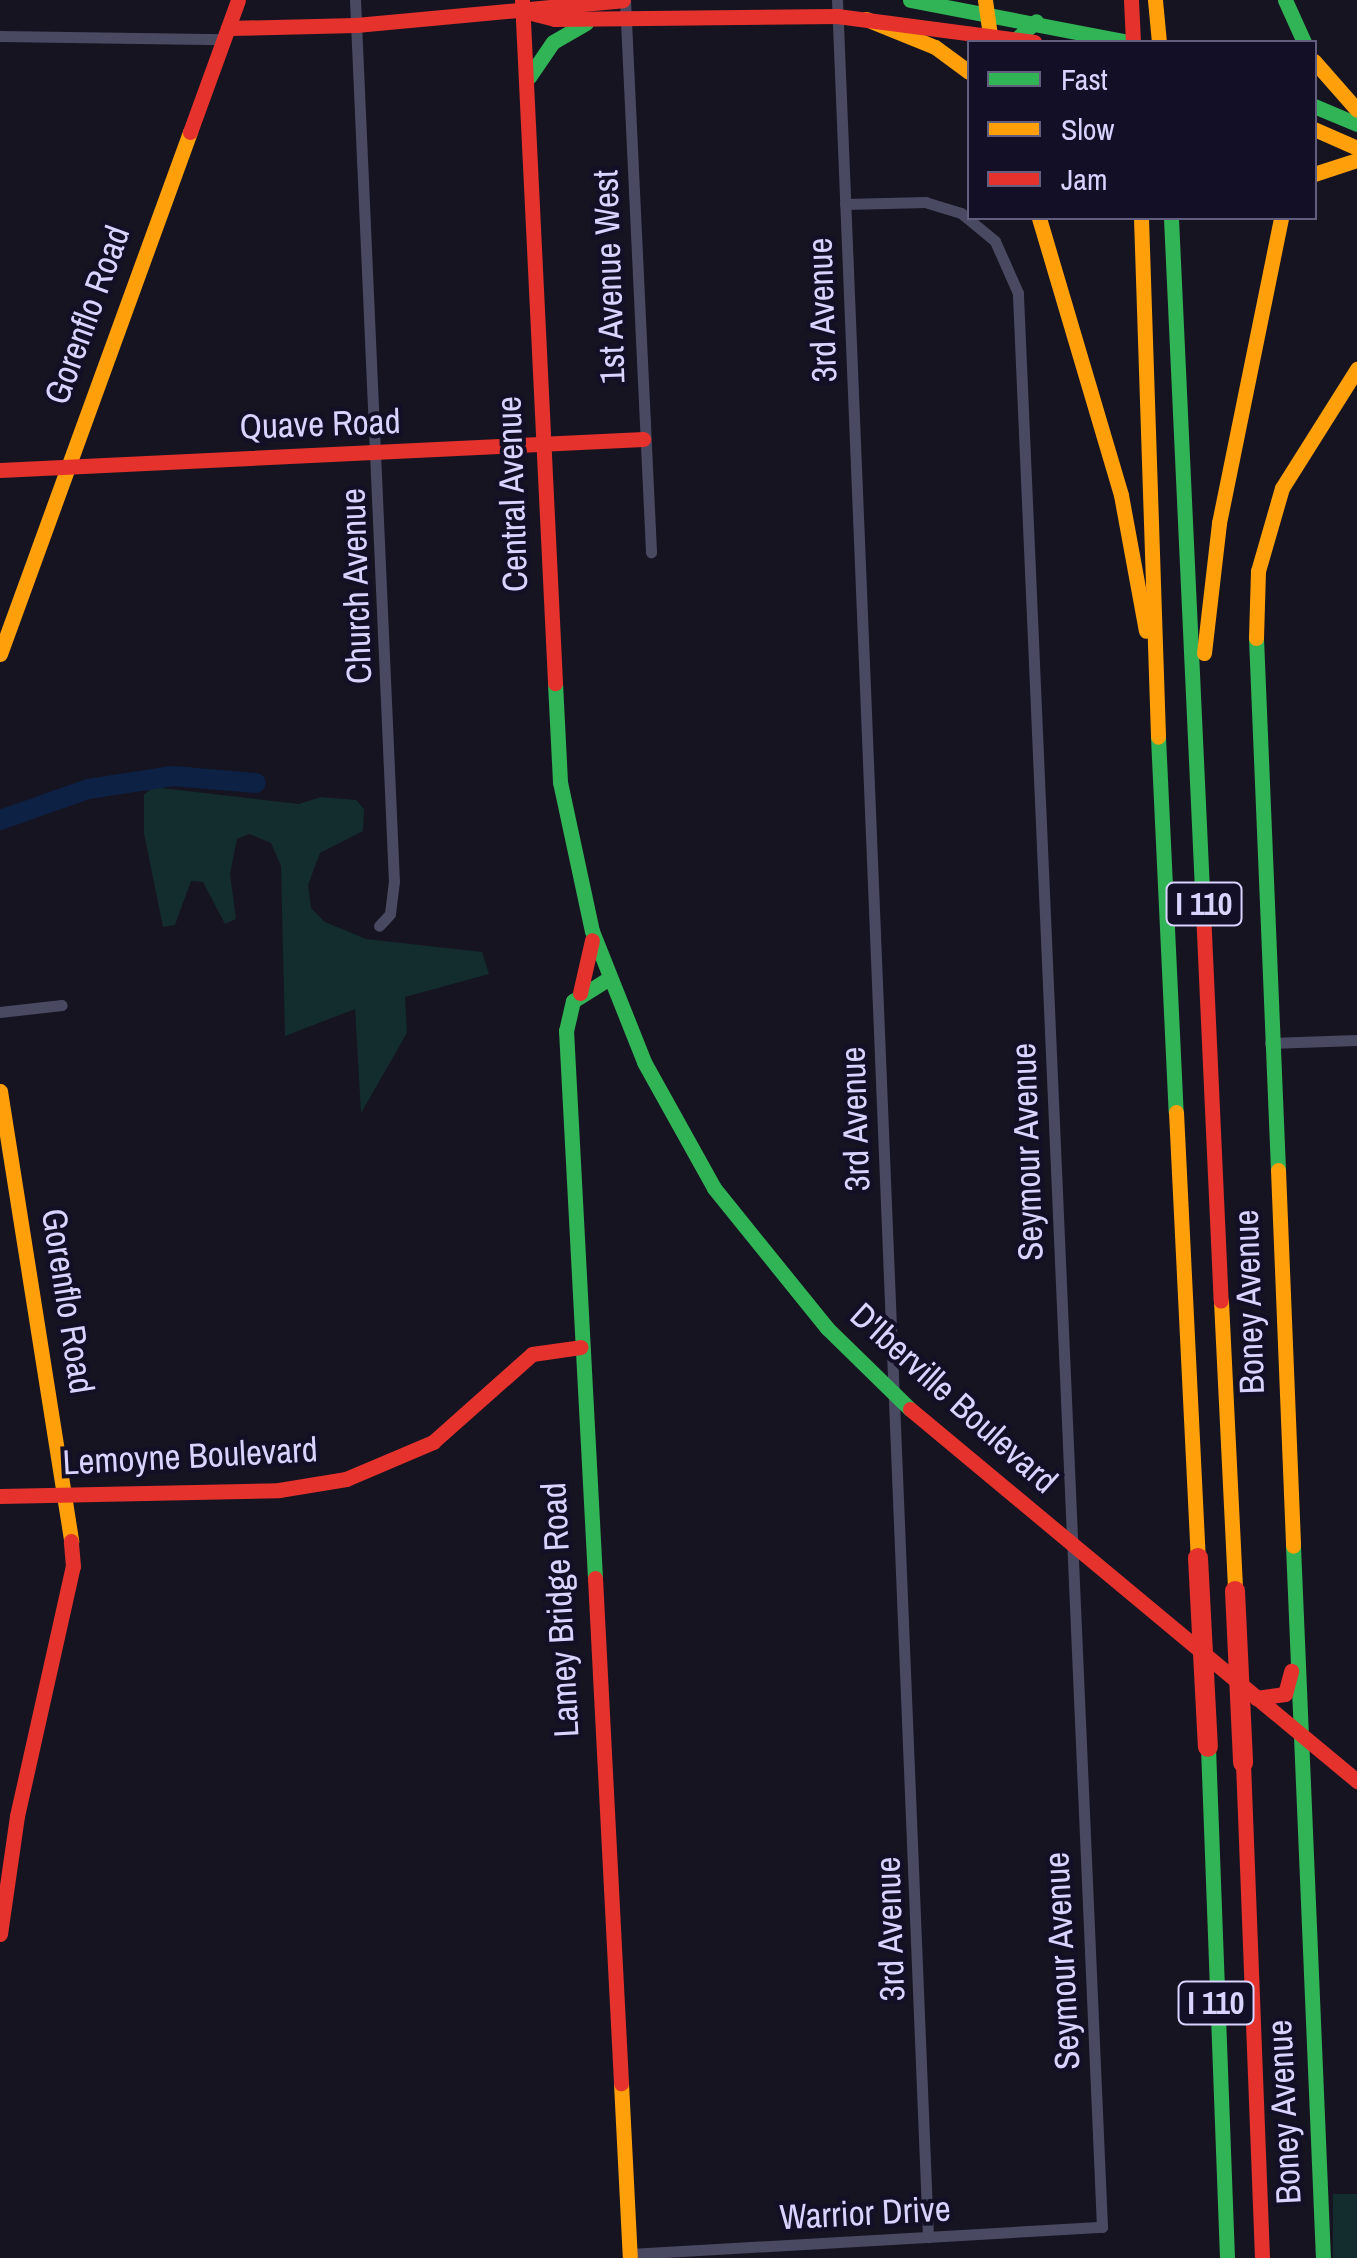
<!DOCTYPE html>
<style>
body{margin:0}
#map{position:relative;width:1357px;height:2258px;overflow:hidden;background:#161421;font-family:"Archivo Narrow",sans-serif}
div>[style]{position:absolute}
.green>*{inset:0;background:#132c2d;transform-origin:0 0}
.river>*{height:20px;margin:-10px;padding:0 10px;transform-origin:10px;border-radius:10px;background:#0d2144}
.street>*{height:11px;margin:-5.5px;padding:0 5.5px;transform-origin:5.5px;border-radius:5.5px;background:#4a4962}
.fast>*{height:15px;margin:-7.5px;padding:0 7.5px;transform-origin:7.5px;border-radius:7.5px;background:#30b455}
.slow>*{height:15px;margin:-7.5px;padding:0 7.5px;transform-origin:7.5px;border-radius:7.5px;background:#ff9f0a}
.jam>*{height:15px;margin:-7.5px;padding:0 7.5px;transform-origin:7.5px;border-radius:7.5px;background:#e5322d}
.jam-bridge>*{height:20px;margin:-10px;padding:0 10px;transform-origin:10px;border-radius:10px;background:#e5322d}
span{translate:-50% -50%;white-space:nowrap;text-align:center;line-height:1.15;-webkit-text-stroke:8px #130f26;paint-order:stroke}
.shield-label span{padding:2px 8px;background:#130f26;border:2px solid;border-radius:8px;-webkit-text-stroke-width:0}
.shield-label{font-size:32px;color:#d9d4ff;font-weight:700}
.street-label{font-size:35px;color:#d9d4ff}
.legend{position:absolute;left:967px;top:40px;width:350px;height:180px;box-sizing:border-box;background:#130f26;border:2px solid #625e7d;margin:0;padding:12px 18px;list-style:none;font-size:30px;color:#d9d4ff}
.legend li{display:flex;align-items:center;gap:20px;height:50px}
.legend b{width:50px;border:2px solid #625e7d}
</style>
<div id="map">
<div class="green">
<div style="clip-path:polygon(153px 787px,299px 804px,321px 797px,356px 800px,364px 809px,363px 831px,320px 853px,308px 885px,311px 908px,325px 922px,366px 939px,482px 952px,489px 974px,405px 997px,407px 1033px,361px 1113px,355px 1009px,285px 1036px,281px 866px,271px 843px,249px 834px,237px 839px,230px 874px,236px 919px,225px 924px,203px 882px,191px 881px,175px 925px,163px 927px,144px 833px,144px 795px)"></div>
<div style="left:1357px;top:2194px;width:64px;height:24px;rotate:90deg"></div>
</div>
<div class="river">
<div style="left:0;top:820px;width:93px;rotate:-19.4deg"></div>
<div style="left:88px;top:789px;width:86px;rotate:-8.7deg"></div>
<div style="left:173px;top:776px;width:83px;rotate:4.8deg"></div>
</div>
<div class="street">
<div style="left:355px;top:0;width:882px;rotate:87.47deg"></div>
<div style="left:394px;top:881px;width:33px;rotate:97deg"></div>
<div style="left:390px;top:914px;width:16px;rotate:133deg"></div>
<div style="left:625px;top:0;width:553px;rotate:87.3deg"></div>
<div style="left:837px;top:0;width:2239px;rotate:87.67deg"></div>
<div style="left:0;top:36px;width:224px;rotate:0.8deg"></div>
<div style="left:0;top:1012px;width:62px;rotate:-6.4deg"></div>
<div style="left:1270px;top:1043px;width:87px;rotate:-2deg"></div>
<div style="left:630px;top:2254px;width:473px;rotate:-3.3deg"></div>
<div style="left:1102px;top:2227px;width:1936px;rotate:-92.49deg"></div>
<div style="left:1018px;top:293px;width:57px;rotate:-113.9deg"></div>
<div style="left:995px;top:241px;width:44px;rotate:-140.5deg"></div>
<div style="left:961px;top:213px;width:37px;rotate:-163deg"></div>
<div style="left:926px;top:202px;width:81px;rotate:178.6deg"></div>
</div>
<div class="fast">
<div style="left:910px;top:0;width:223px;rotate:10.9deg"></div>
<div style="left:1285px;top:0;width:46px;rotate:65.7deg"></div>
<div style="left:1013px;top:42px;width:31px;rotate:-42deg"></div>
<div style="left:529px;top:77px;width:42px;rotate:-55.6deg"></div>
<div style="left:553px;top:42px;width:38px;rotate:-30deg"></div>
<div style="left:1314px;top:106px;width:47px;rotate:22.7deg"></div>
<div style="left:1171px;top:218px;width:694px;rotate:87.36deg"></div>
<div style="left:1256px;top:638px;width:532px;rotate:87.63deg"></div>
<div style="left:555px;top:683px;width:99px;rotate:87.1deg"></div>
<div style="left:560px;top:782px;width:152px;rotate:77.9deg"></div>
<div style="left:592px;top:931px;width:141px;rotate:68.3deg"></div>
<div style="left:644px;top:1062px;width:144px;rotate:60.9deg"></div>
<div style="left:714px;top:1188px;width:180px;rotate:51.1deg"></div>
<div style="left:827px;top:1328px;width:116px;rotate:44.3deg"></div>
<div style="left:1158px;top:737px;width:375px;rotate:87.3deg"></div>
<div style="left:1293px;top:1546px;width:713px;rotate:87.59deg"></div>
<div style="left:595px;top:1578px;width:548px;rotate:-93.03deg"></div>
<div style="left:566px;top:1031px;width:31px;rotate:-77deg"></div>
<div style="left:573px;top:1001px;width:41px;rotate:-32.2deg"></div>
<div style="left:1208px;top:1747px;width:511px;rotate:87.87deg"></div>
</div>
<div class="slow">
<div style="left:985px;top:0;width:42px;rotate:81.9deg"></div>
<div style="left:1155px;top:0;width:42px;rotate:84.6deg"></div>
<div style="left:866px;top:19px;width:74px;rotate:22.1deg"></div>
<div style="left:935px;top:47px;width:42px;rotate:36.3deg"></div>
<div style="left:1314px;top:61px;width:65px;rotate:48.7deg"></div>
<div style="left:1314px;top:129px;width:47px;rotate:23.8deg"></div>
<div style="left:1314px;top:174px;width:45px;rotate:-18deg"></div>
<div style="left:1039px;top:218px;width:289px;rotate:73.5deg"></div>
<div style="left:1121px;top:495px;width:138px;rotate:79.6deg"></div>
<div style="left:1141px;top:218px;width:519px;rotate:88.12deg"></div>
<div style="left:1256px;top:638px;width:67px;rotate:-88.3deg"></div>
<div style="left:1258px;top:571px;width:86px;rotate:-73.9deg"></div>
<div style="left:1282px;top:488px;width:141px;rotate:-57.8deg"></div>
<div style="left:1204px;top:653px;width:131px;rotate:-83.4deg"></div>
<div style="left:1219px;top:523px;width:311px;rotate:-78.5deg"></div>
<div style="left:0;top:654px;width:556px;rotate:-70deg"></div>
<div style="left:0;top:1091px;width:456px;rotate:81deg"></div>
<div style="left:1176px;top:1112px;width:447px;rotate:87.2deg"></div>
<div style="left:1278px;top:1170px;width:376px;rotate:87.7deg"></div>
<div style="left:1221px;top:1301px;width:290px;rotate:87.2deg"></div>
<div style="left:621px;top:2083px;width:175px;rotate:87.1deg"></div>
</div>
<div class="jam">
<div style="left:522px;top:0;width:684px;rotate:87.23deg"></div>
<div style="left:1131px;top:0;width:42px;rotate:87.3deg"></div>
<div style="left:523px;top:11px;width:32px;rotate:14deg"></div>
<div style="left:554px;top:19px;width:283px;rotate:-0.6deg"></div>
<div style="left:837px;top:16px;width:199px;rotate:7.5deg"></div>
<div style="left:228px;top:28px;width:128px;rotate:-1.3deg"></div>
<div style="left:356px;top:25px;width:268px;rotate:-5.3deg"></div>
<div style="left:190px;top:132px;width:140px;rotate:-70deg"></div>
<div style="left:0;top:470px;width:644px;rotate:-2.76deg"></div>
<div style="left:1203px;top:911px;width:390px;rotate:87.4deg"></div>
<div style="left:580px;top:993px;width:54px;rotate:-77.2deg"></div>
<div style="left:910px;top:1409px;width:582px;rotate:39.77deg"></div>
<div style="left:0;top:1496px;width:279px;rotate:-1.2deg"></div>
<div style="left:279px;top:1490px;width:68px;rotate:-9.3deg"></div>
<div style="left:346px;top:1479px;width:95px;rotate:-23deg"></div>
<div style="left:433px;top:1442px;width:132px;rotate:-41.6deg"></div>
<div style="left:532px;top:1354px;width:49px;rotate:-8.1deg"></div>
<div style="left:595px;top:1578px;width:506px;rotate:87.05deg"></div>
<div style="left:1256px;top:1698px;width:29px;rotate:-8deg"></div>
<div style="left:1285px;top:1694px;width:24px;rotate:-75deg"></div>
<div style="left:1243px;top:1763px;width:495px;rotate:87.8deg"></div>
<div style="left:0;top:1934px;width:119px;rotate:-81.8deg"></div>
<div style="left:17px;top:1816px;width:256px;rotate:-77.4deg"></div>
<div style="left:73px;top:1566px;width:25px;rotate:-95deg"></div>
</div>
<div class="jam-bridge">
<div style="left:1198px;top:1558px;width:189px;rotate:87deg"></div>
<div style="left:1235px;top:1591px;width:172px;rotate:87.3deg"></div>
</div>
<div class="shield-label">
<span style="left:1204px;top:904px">I 110</span>
<span style="left:1216px;top:2003px">I 110</span>
</div>
<div class="street-label">
<span style="left:609px;top:277px;rotate:-92deg">1st Avenue West</span>
<span style="left:822px;top:310px;rotate:-92deg">3rd Avenue</span>
<span style="left:87px;top:315px;rotate:-70deg">Gorenflo Road</span>
<span style="left:320px;top:424px;rotate:-2deg">Quave Road</span>
<span style="left:512px;top:494px;rotate:-92deg">Central Avenue</span>
<span style="left:356px;top:586px;rotate:-92deg">Church Avenue</span>
<span style="left:855px;top:1119px;rotate:-92deg">3rd Avenue</span>
<span style="left:1027px;top:1152px;rotate:-92deg">Seymour Avenue</span>
<span style="left:68px;top:1301px;rotate:81deg">Gorenflo Road</span>
<span style="left:1249px;top:1302px;rotate:-92deg">Boney Avenue</span>
<span style="left:954px;top:1398px;rotate:42deg">D'Iberville Boulevard</span>
<span style="left:190px;top:1456px;rotate:-3deg">Lemoyne Boulevard</span>
<span style="left:560px;top:1610px;rotate:-93deg">Lamey Bridge Road</span>
<span style="left:890px;top:1929px;rotate:-92deg">3rd Avenue</span>
<span style="left:1062px;top:1961px;rotate:-93deg">Seymour Avenue</span>
<span style="left:1284px;top:2112px;rotate:-93deg">Boney Avenue</span>
<span style="left:865px;top:2213px;rotate:-3deg">Warrior Drive</span>
</div>
<ul class="legend">
<li><b style="height:12px;background:#30b455"></b>Fast</li>
<li><b style="height:12px;background:#ff9f0a"></b>Slow</li>
<li><b style="height:12px;background:#e5322d"></b>Jam</li>
</ul>
</div>
